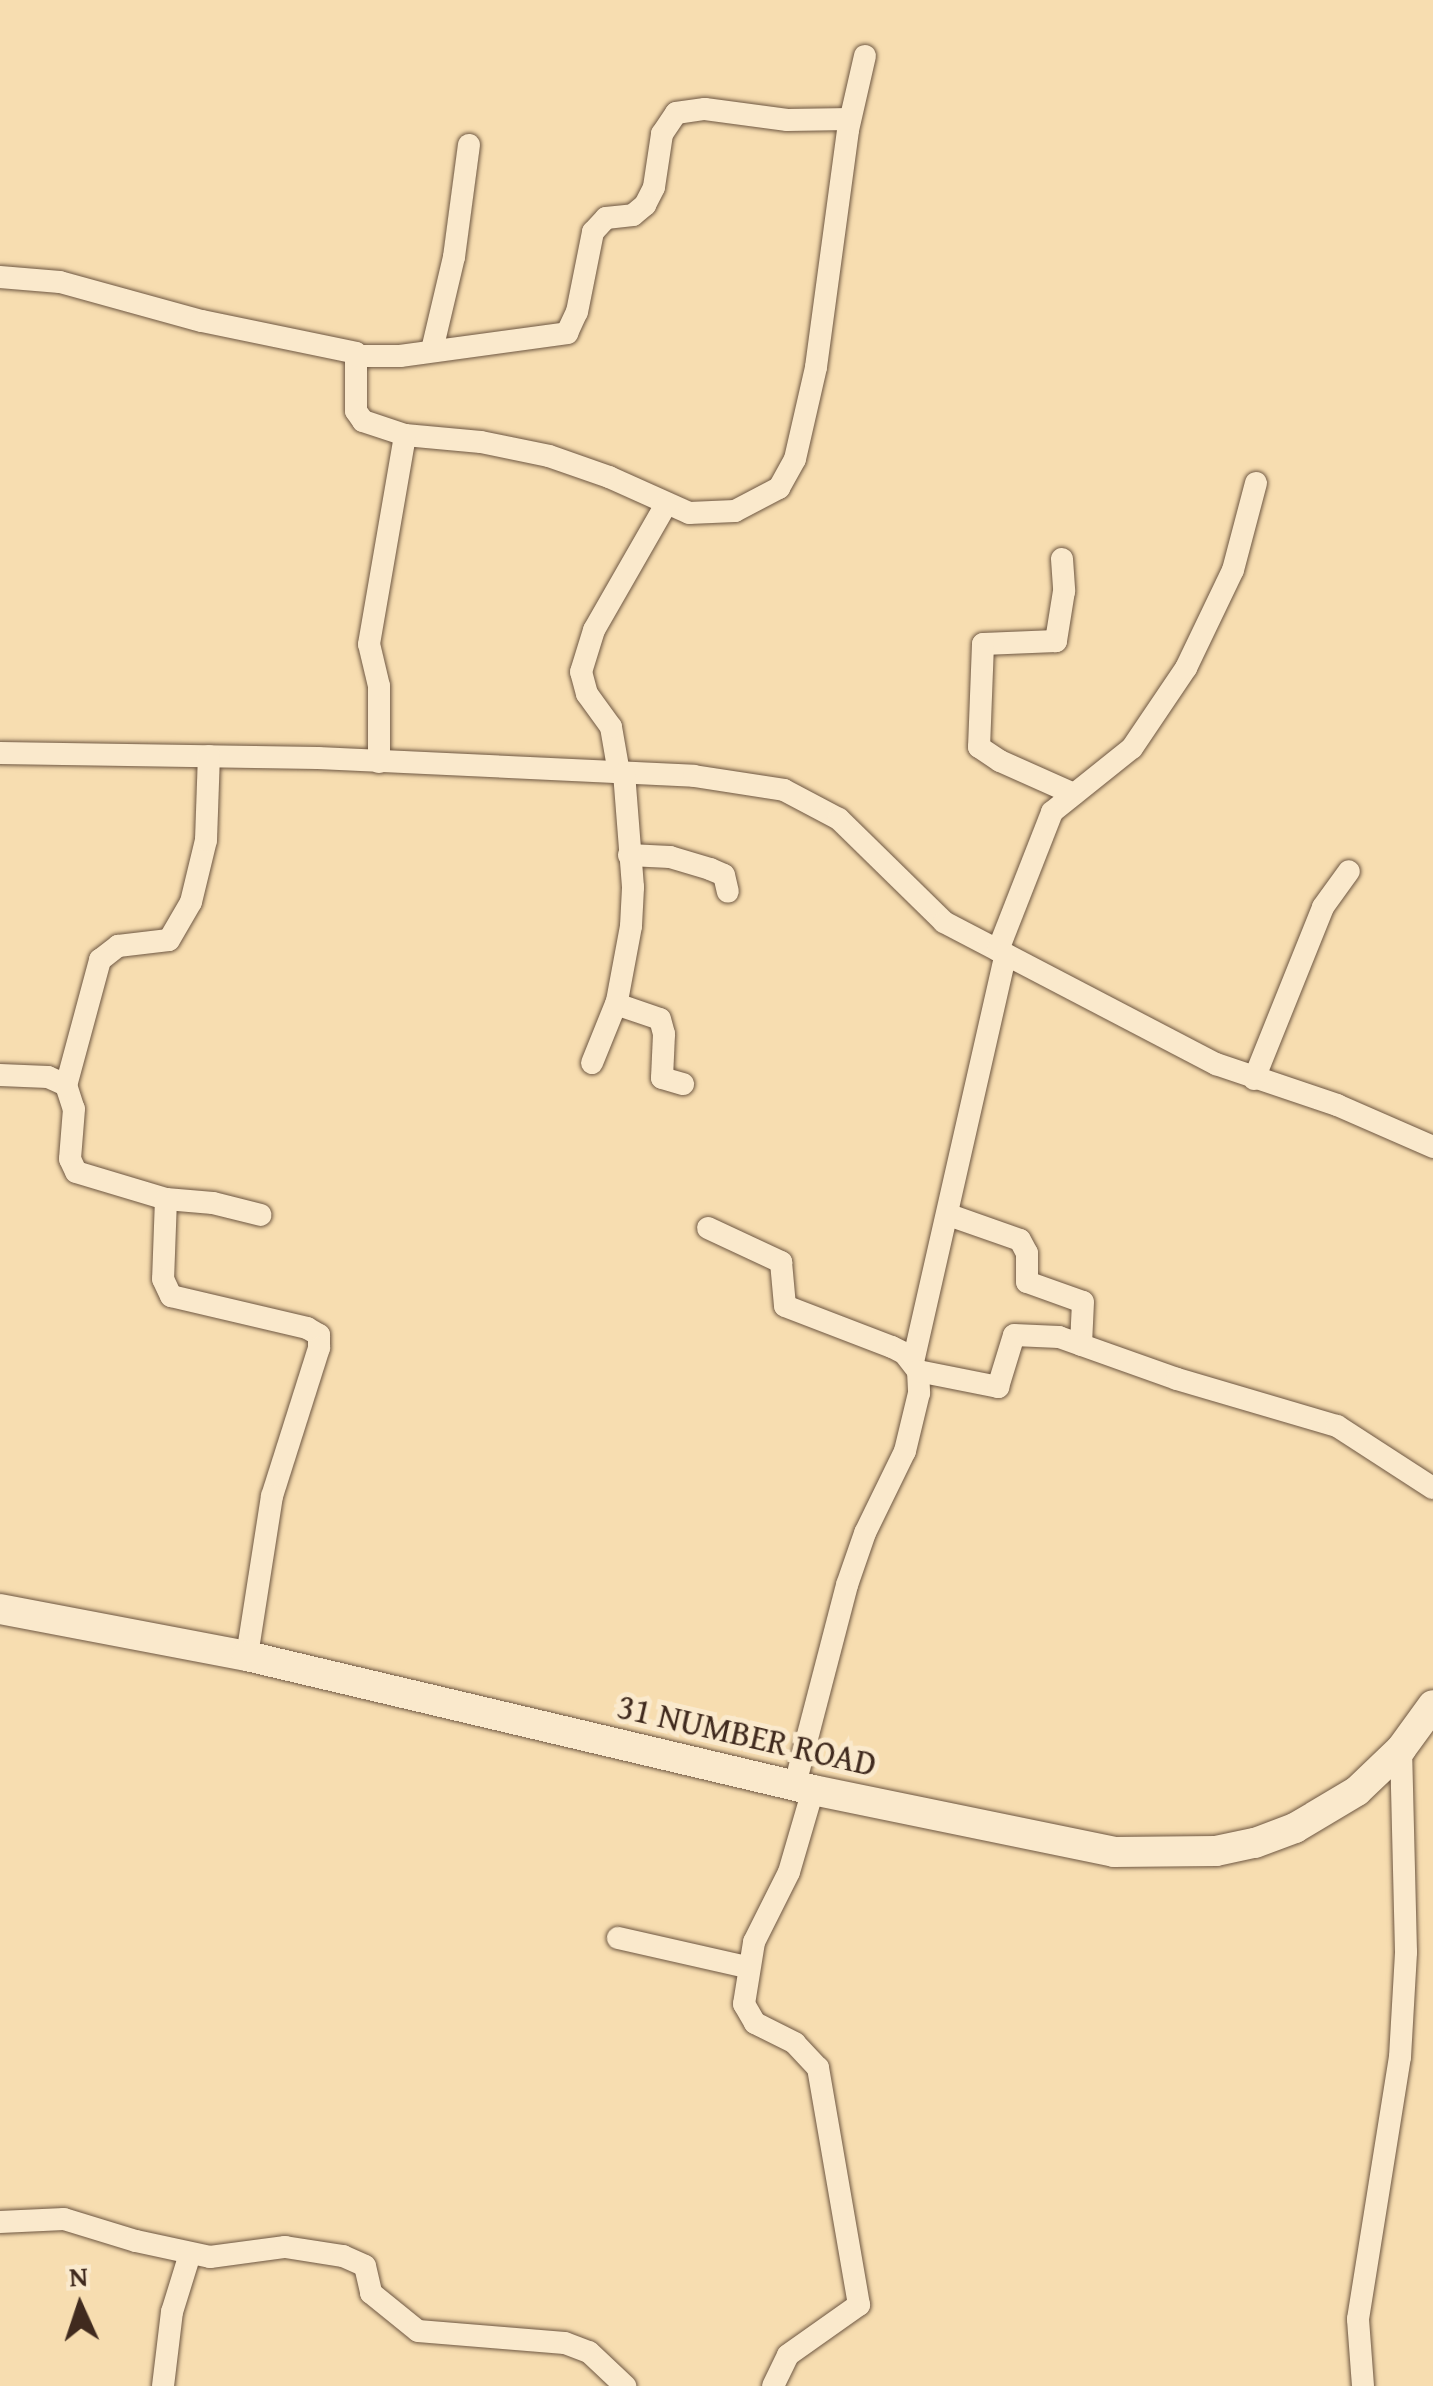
<!DOCTYPE html>
<style>
body{margin:0}
#map{position:relative;width:1433px;height:2386px;overflow:hidden;background:#f7ddb0;font-family:"Gentium Book Plus",serif}
div>[style]{position:absolute}
.roads{filter:drop-shadow(0 0 2px #6e5742) drop-shadow(0 0 2px #6e5742)}
.street>*{height:22px;margin:-11px;padding:0 11px;transform-origin:11px;border-radius:11px;background:#fae9cc}
.secondary>*{height:30px;margin:-15px;padding:0 15px;transform-origin:15px;border-radius:15px;background:#fae9cc}
span{translate:-50% -50%;white-space:nowrap;text-align:center;line-height:1.15;-webkit-text-stroke:10px #fae9cc;paint-order:stroke}
.street-label{font-size:35px;color:#402a1e}
.north{position:absolute;left:30px;top:2256px;width:100px;height:100px;-webkit-text-stroke:8px #fae9cc;paint-order:stroke;rotate:357deg;font-size:28px;font-weight:700;line-height:40px;text-align:center;color:#402a1e}
.north::after{content:'';display:block;margin:auto;width:35px;height:45px;background:#402a1e;clip-path:polygon(50% 0,100% 100%,50% 72%,0 100%)}
</style>
<div id="map">
<div class="roads">
<div class="street">
<div style="left:0;top:277px;width:60px;rotate:4.8deg"></div>
<div style="left:60px;top:282px;width:147px;rotate:15.4deg"></div>
<div style="left:202px;top:321px;width:157px;rotate:11.7deg"></div>
<div style="left:356px;top:353px;width:58px;rotate:90deg"></div>
<div style="left:356px;top:411px;width:12px;rotate:55deg"></div>
<div style="left:363px;top:421px;width:44px;rotate:18.4deg"></div>
<div style="left:405px;top:435px;width:76px;rotate:5.3deg"></div>
<div style="left:481px;top:442px;width:69px;rotate:11.6deg"></div>
<div style="left:549px;top:456px;width:64px;rotate:19.3deg"></div>
<div style="left:609px;top:477px;width:88px;rotate:24.2deg"></div>
<div style="left:689px;top:513px;width:46px;rotate:-2.5deg"></div>
<div style="left:735px;top:511px;width:50px;rotate:-27.6deg"></div>
<div style="left:779px;top:488px;width:33px;rotate:-61deg"></div>
<div style="left:795px;top:459px;width:94px;rotate:-77.1deg"></div>
<div style="left:816px;top:367px;width:239px;rotate:-82.3deg"></div>
<div style="left:848px;top:130px;width:76px;rotate:-77.1deg"></div>
<div style="left:432px;top:350px;width:96px;rotate:-76.7deg"></div>
<div style="left:454px;top:257px;width:113px;rotate:-82.4deg"></div>
<div style="left:358px;top:356px;width:42px"></div>
<div style="left:400px;top:356px;width:169px;rotate:-7.8deg"></div>
<div style="left:567px;top:333px;width:23px;rotate:-65deg"></div>
<div style="left:577px;top:312px;width:82px;rotate:-78.7deg"></div>
<div style="left:593px;top:232px;width:19px;rotate:-47deg"></div>
<div style="left:606px;top:218px;width:27px;rotate:-6deg"></div>
<div style="left:633px;top:215px;width:16px;rotate:-40deg"></div>
<div style="left:645px;top:205px;width:20px;rotate:-63deg"></div>
<div style="left:654px;top:187px;width:54px;rotate:-81.4deg"></div>
<div style="left:662px;top:134px;width:25px;rotate:-56deg"></div>
<div style="left:676px;top:113px;width:29px;rotate:-8deg"></div>
<div style="left:705px;top:109px;width:83px;rotate:7.6deg"></div>
<div style="left:787px;top:120px;width:63px;rotate:-0.9deg"></div>
<div style="left:1062px;top:559px;width:32px;rotate:86deg"></div>
<div style="left:1064px;top:591px;width:51px;rotate:99.1deg"></div>
<div style="left:1056px;top:641px;width:73px;rotate:177.6deg"></div>
<div style="left:983px;top:644px;width:103px;rotate:92.2deg"></div>
<div style="left:979px;top:747px;width:25px;rotate:34deg"></div>
<div style="left:1000px;top:761px;width:81px;rotate:24deg"></div>
<div style="left:0;top:753px;width:318px;rotate:0.9deg"></div>
<div style="left:318px;top:758px;width:376px;rotate:2.7deg"></div>
<div style="left:694px;top:776px;width:91px;rotate:8.8deg"></div>
<div style="left:784px;top:790px;width:62px;rotate:27.8deg"></div>
<div style="left:839px;top:819px;width:147px;rotate:44.4deg"></div>
<div style="left:944px;top:922px;width:307px;rotate:27.6deg"></div>
<div style="left:1216px;top:1064px;width:128px;rotate:18.7deg"></div>
<div style="left:1337px;top:1105px;width:105px;rotate:23.6deg"></div>
<div style="left:379px;top:762px;width:76px;rotate:-90deg"></div>
<div style="left:379px;top:686px;width:43px;rotate:-103.4deg"></div>
<div style="left:369px;top:644px;width:212px;rotate:-80.2deg"></div>
<div style="left:619px;top:773px;width:47px;rotate:-99.9deg"></div>
<div style="left:611px;top:727px;width:41px;rotate:-126deg"></div>
<div style="left:587px;top:694px;width:23px;rotate:-105deg"></div>
<div style="left:581px;top:672px;width:44px;rotate:-72.8deg"></div>
<div style="left:594px;top:630px;width:143px;rotate:-60.2deg"></div>
<div style="left:629px;top:855px;width:41px;rotate:2.8deg"></div>
<div style="left:670px;top:857px;width:42px;rotate:16.7deg"></div>
<div style="left:710px;top:869px;width:15px;rotate:23deg"></div>
<div style="left:724px;top:875px;width:17px;rotate:77deg"></div>
<div style="left:998px;top:950px;width:148px;rotate:-68.6deg"></div>
<div style="left:1052px;top:812px;width:102px;rotate:-38.7deg"></div>
<div style="left:1132px;top:748px;width:97px;rotate:-56deg"></div>
<div style="left:1186px;top:668px;width:109px;rotate:-64.4deg"></div>
<div style="left:1233px;top:570px;width:90px;rotate:-75.2deg"></div>
<div style="left:616px;top:1004px;width:46px;rotate:18.8deg"></div>
<div style="left:660px;top:1019px;width:16px;rotate:75deg"></div>
<div style="left:664px;top:1034px;width:44px;rotate:92.6deg"></div>
<div style="left:662px;top:1078px;width:22px;rotate:16deg"></div>
<div style="left:592px;top:1063px;width:67px;rotate:-68deg"></div>
<div style="left:617px;top:1001px;width:76px;rotate:-79.4deg"></div>
<div style="left:631px;top:926px;width:39px;rotate:-87deg"></div>
<div style="left:633px;top:887px;width:114px;rotate:-94.5deg"></div>
<div style="left:0;top:1075px;width:48px;rotate:2.4deg"></div>
<div style="left:48px;top:1077px;width:20px;rotate:24deg"></div>
<div style="left:66px;top:1085px;width:25px;rotate:72deg"></div>
<div style="left:74px;top:1109px;width:50px;rotate:94.6deg"></div>
<div style="left:70px;top:1159px;width:14px;rotate:65deg"></div>
<div style="left:76px;top:1172px;width:94px;rotate:16.7deg"></div>
<div style="left:166px;top:1199px;width:80px;rotate:92.1deg"></div>
<div style="left:163px;top:1279px;width:19px;rotate:65deg"></div>
<div style="left:171px;top:1296px;width:140px;rotate:13.2deg"></div>
<div style="left:307px;top:1328px;width:14px;rotate:30deg"></div>
<div style="left:319px;top:1335px;width:13px;rotate:90deg"></div>
<div style="left:319px;top:1348px;width:155px;rotate:107.6deg"></div>
<div style="left:272px;top:1496px;width:162px;rotate:98.9deg"></div>
<div style="left:1254px;top:1079px;width:185px;rotate:-68.1deg"></div>
<div style="left:1323px;top:907px;width:44px;rotate:-54.2deg"></div>
<div style="left:66px;top:1086px;width:131px;rotate:-74.9deg"></div>
<div style="left:100px;top:960px;width:23px;rotate:-38deg"></div>
<div style="left:118px;top:946px;width:51px;rotate:-6.7deg"></div>
<div style="left:169px;top:940px;width:44px;rotate:-59.9deg"></div>
<div style="left:191px;top:902px;width:64px;rotate:-76.4deg"></div>
<div style="left:206px;top:840px;width:84px;rotate:-88deg"></div>
<div style="left:166px;top:1199px;width:47px;rotate:4.9deg"></div>
<div style="left:213px;top:1203px;width:49px;rotate:14deg"></div>
<div style="left:949px;top:1215px;width:75px;rotate:19.4deg"></div>
<div style="left:1020px;top:1240px;width:15px;rotate:62deg"></div>
<div style="left:1027px;top:1253px;width:29px;rotate:90deg"></div>
<div style="left:1027px;top:1282px;width:59px;rotate:19.7deg"></div>
<div style="left:1083px;top:1302px;width:43px;rotate:92.7deg"></div>
<div style="left:708px;top:1228px;width:81px;rotate:25deg"></div>
<div style="left:781px;top:1262px;width:44px;rotate:84.8deg"></div>
<div style="left:785px;top:1306px;width:115px;rotate:21deg"></div>
<div style="left:892px;top:1347px;width:13px;rotate:27deg"></div>
<div style="left:904px;top:1353px;width:23px;rotate:52deg"></div>
<div style="left:918px;top:1371px;width:22px;rotate:87deg"></div>
<div style="left:919px;top:1393px;width:60px;rotate:103.6deg"></div>
<div style="left:905px;top:1451px;width:91px;rotate:116deg"></div>
<div style="left:865px;top:1533px;width:55px;rotate:109.1deg"></div>
<div style="left:847px;top:1585px;width:207px;rotate:104.6deg"></div>
<div style="left:913px;top:1362px;width:418px;rotate:-77.2deg"></div>
<div style="left:918px;top:1371px;width:82px;rotate:11.3deg"></div>
<div style="left:998px;top:1387px;width:54px;rotate:-72.9deg"></div>
<div style="left:1014px;top:1335px;width:45px;rotate:2.5deg"></div>
<div style="left:1059px;top:1337px;width:125px;rotate:19.6deg"></div>
<div style="left:1177px;top:1379px;width:167px;rotate:16.4deg"></div>
<div style="left:1337px;top:1426px;width:114px;rotate:32.9deg"></div>
<div style="left:618px;top:1938px;width:132px;rotate:12.7deg"></div>
<div style="left:0;top:2222px;width:64px;rotate:-2.7deg"></div>
<div style="left:64px;top:2219px;width:75px;rotate:17deg"></div>
<div style="left:136px;top:2241px;width:76px;rotate:12.2deg"></div>
<div style="left:210px;top:2257px;width:76px;rotate:-7.6deg"></div>
<div style="left:285px;top:2247px;width:59px;rotate:8.8deg"></div>
<div style="left:343px;top:2256px;width:24px;rotate:24deg"></div>
<div style="left:365px;top:2266px;width:28px;rotate:77deg"></div>
<div style="left:371px;top:2293px;width:60px;rotate:39deg"></div>
<div style="left:418px;top:2331px;width:147px;rotate:4.7deg"></div>
<div style="left:565px;top:2343px;width:26px;rotate:21deg"></div>
<div style="left:589px;top:2352px;width:50px;rotate:43.4deg"></div>
<div style="left:163px;top:2386px;width:75px;rotate:-83.1deg"></div>
<div style="left:172px;top:2312px;width:61px;rotate:-72.8deg"></div>
<div style="left:773px;top:2386px;width:34px;rotate:-64deg"></div>
<div style="left:788px;top:2355px;width:87px;rotate:-35.2deg"></div>
<div style="left:859px;top:2305px;width:241px;rotate:-99.8deg"></div>
<div style="left:818px;top:2068px;width:34px;rotate:-133deg"></div>
<div style="left:795px;top:2043px;width:45px;rotate:-153.4deg"></div>
<div style="left:755px;top:2023px;width:22px;rotate:-120deg"></div>
<div style="left:744px;top:2004px;width:63px;rotate:-80.8deg"></div>
<div style="left:754px;top:1942px;width:78px;rotate:-63.4deg"></div>
<div style="left:789px;top:1872px;width:85px;rotate:-73.7deg"></div>
<div style="left:1363px;top:2386px;width:67px;rotate:-94.3deg"></div>
<div style="left:1358px;top:2319px;width:265px;rotate:-80.9deg"></div>
<div style="left:1400px;top:2057px;width:105px;rotate:-86.7deg"></div>
<div style="left:1406px;top:1952px;width:203px;rotate:-91.4deg"></div>
</div>
<div class="secondary">
<div style="left:0;top:1609px;width:251px;rotate:10.8deg"></div>
<div style="left:247px;top:1656px;width:582px;rotate:13.32deg"></div>
<div style="left:813px;top:1790px;width:307px;rotate:11.6deg"></div>
<div style="left:1114px;top:1852px;width:102px;rotate:-0.6deg"></div>
<div style="left:1216px;top:1851px;width:40px;rotate:-12deg"></div>
<div style="left:1255px;top:1843px;width:43px;rotate:-20.6deg"></div>
<div style="left:1295px;top:1828px;width:72px;rotate:-30.8deg"></div>
<div style="left:1357px;top:1791px;width:61px;rotate:-43.7deg"></div>
<div style="left:1401px;top:1749px;width:54px;rotate:-54deg"></div>
</div>
</div>
<div class="street-label">
<span style="left:747px;top:1735px;rotate:13deg">31 NUMBER ROAD</span>
</div>
<div class="north">N</div>
</div>
